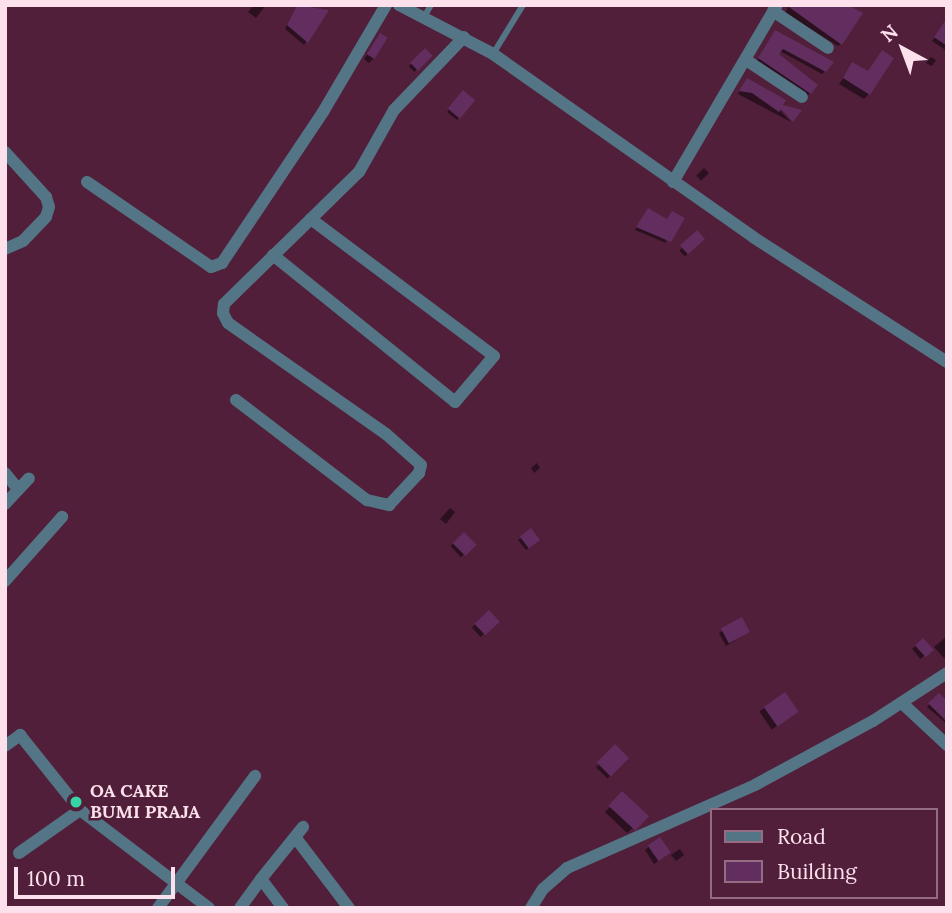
<!DOCTYPE html>
<style>
body{margin:0}
#map{position:relative;width:952px;height:913px;overflow:hidden;background:#511f3a;font-family:Lora,serif}
div>[style]{position:absolute}
.shadow>*{inset:0;background:#0007;transform-origin:0 0}
.building>*{inset:0;background:#612e5f;transform-origin:0 0}
.lane>*{height:6px;margin:-3px;padding:0 3px;transform-origin:3px;border-radius:3px;background:#537585}
.street>*{height:12px;margin:-6px;padding:0 6px;transform-origin:6px;border-radius:6px;background:#537585}
.dots>*{width:19px;height:19px;translate:-50% -50%;box-sizing:border-box;border:4px solid #511f3a;border-radius:50%}
span{translate:-50% -50%;white-space:nowrap;text-align:center;line-height:1.15;-webkit-text-stroke:5px #511f3a;paint-order:stroke}
.poi-label{font-size:18px;color:#fce1ed;font-weight:700}
.left{translate:0 -50%;text-align:left}
.frame{position:absolute;inset:0;border:7px solid #fce1ed;pointer-events:none}
.legend{position:absolute;left:710px;top:808px;width:228px;height:91px;box-sizing:border-box;background:#511f3a;border:2px solid #956d82;margin:0;padding:9px 12px;list-style:none;font-size:21px;color:#fce1ed}
.legend li{display:flex;align-items:center;gap:14px;height:35px}
.legend b{width:35px;border:2px solid #956d82}
.north{position:absolute;left:868px;top:14px;width:70px;height:70px;-webkit-text-stroke:5px #511f3a;paint-order:stroke;rotate:319deg;font-size:19px;font-weight:700;line-height:28px;text-align:center;color:#fce1ed}
.north::after{content:'';display:block;margin:auto;width:24px;height:32px;background:#fce1ed;clip-path:polygon(50% 0,100% 100%,50% 72%,0 100%)}
.scale{position:absolute;left:14px;top:867px;width:161px;height:32px;box-sizing:border-box;border:4px solid #fce1ed;border-top:0;padding-left:9px;font-size:21px;line-height:24px;white-space:nowrap;color:#fce1ed;-webkit-text-stroke:5px #511f3a;paint-order:stroke}
</style>
<div id="map">
<div class="shadow">
<div style="clip-path:polygon(254px 5px,266px 5px,256px 18px,248px 12px)"></div>
<div style="clip-path:polygon(297px 5px,326px 10px,304px 45px,285px 29px)"></div>
<div style="clip-path:polygon(789px 5px,841px 44px,838px 46px,785px 13px)"></div>
<div style="clip-path:polygon(947px 24px,947px 51px,932px 41px)"></div>
<div style="clip-path:polygon(380px 35px,374px 58px,369px 63px,364px 59px)"></div>
<div style="clip-path:polygon(772px 35px,825px 71px,822px 74px,780px 51px,777px 55px,810px 93px,807px 96px,757px 61px)"></div>
<div style="left:425px;top:50px;width:8px;height:23px;rotate:45deg"></div>
<div style="clip-path:polygon(931px 57px,936px 60px,932px 66px,926px 63px)"></div>
<div style="clip-path:polygon(853px 64px,867px 73px,869px 94px,864px 99px,839px 84px)"></div>
<div style="clip-path:polygon(745px 83px,782px 108px,778px 108px,791px 122px,738px 94px)"></div>
<div style="clip-path:polygon(460px 95px,460px 117px,457px 120px,447px 112px)"></div>
<div style="left:704px;top:168px;width:7px;height:11px;rotate:45deg"></div>
<div style="clip-path:polygon(646px 213px,667px 221px,666px 243px,635px 230px)"></div>
<div style="left:697px;top:233px;width:8px;height:25px;rotate:45deg"></div>
<div style="clip-path:polygon(537px 463px,540px 468px,534px 473px,531px 468px)"></div>
<div style="clip-path:polygon(450px 508px,455px 512px,446px 524px,440px 519px)"></div>
<div style="left:464px;top:534px;width:15px;height:18px;rotate:48deg"></div>
<div style="clip-path:polygon(521px 538px,535px 543px,526px 550px,518px 540px)"></div>
<div style="left:489px;top:612px;width:13px;height:23px;rotate:48deg"></div>
<div style="clip-path:polygon(741px 619px,745px 634px,726px 646px,719px 633px)"></div>
<div style="clip-path:polygon(947px 636px,947px 656px,944px 658px,934px 647px)"></div>
<div style="left:923px;top:640px;width:13px;height:14px;rotate:51deg"></div>
<div style="left:785px;top:694px;width:22px;height:31px;rotate:56deg"></div>
<div style="clip-path:polygon(939px 695px,947px 702px,947px 724px,927px 707px)"></div>
<div style="left:615px;top:747px;width:16px;height:28px;rotate:43deg"></div>
<div style="clip-path:polygon(622px 794px,641px 821px,627px 833px,605px 812px)"></div>
<div style="clip-path:polygon(659px 839px,666px 856px,654px 864px,645px 850px)"></div>
<div style="clip-path:polygon(680px 849px,684px 855px,676px 861px,671px 855px)"></div>
</div>
<div class="building">
<div style="clip-path:polygon(297px 5px,329px 10px,308px 43px,287px 25px)"></div>
<div style="clip-path:polygon(786px 5px,848px 5px,863px 13px,842px 45px)"></div>
<div style="clip-path:polygon(947px 18px,947px 46px,934px 37px)"></div>
<div style="clip-path:polygon(775px 30px,834px 62px,826px 72px,783px 49px,779px 54px,818px 85px,811px 94px,758px 58px)"></div>
<div style="left:380px;top:33px;width:9px;height:25px;rotate:32deg"></div>
<div style="left:425px;top:48px;width:11px;height:21px;rotate:45deg"></div>
<div style="clip-path:polygon(882px 50px,894px 58px,870px 95px,843px 78px,852px 62px,868px 71px)"></div>
<div style="clip-path:polygon(747px 78px,786px 100px,783px 105px,802px 110px,793px 122px,781px 109px,779px 112px,752px 93px,739px 91px)"></div>
<div style="left:463px;top:90px;width:16px;height:24px;rotate:40deg"></div>
<div style="clip-path:polygon(648px 208px,667px 219px,672px 211px,685px 218px,671px 242px,636px 227px)"></div>
<div style="left:697px;top:230px;width:12px;height:23px;rotate:48deg"></div>
<div style="left:531px;top:528px;width:15px;height:14px;rotate:53deg"></div>
<div style="left:464px;top:532px;width:18px;height:16px;rotate:45deg"></div>
<div style="left:489px;top:610px;width:16px;height:20px;rotate:47deg"></div>
<div style="left:742px;top:617px;width:17px;height:24px;rotate:62deg"></div>
<div style="left:923px;top:638px;width:16px;height:11px;rotate:47deg"></div>
<div style="left:785px;top:692px;width:24px;height:26px;rotate:55deg"></div>
<div style="clip-path:polygon(939px 693px,947px 701px,947px 722px,928px 703px)"></div>
<div style="left:615px;top:744px;width:20px;height:26px;rotate:45deg"></div>
<div style="left:622px;top:791px;width:37px;height:20px;rotate:43deg"></div>
<div style="left:660px;top:837px;width:19px;height:15px;rotate:55deg"></div>
</div>
<div class="lane">
<div style="left:424px;top:17px;width:14px;rotate:-60deg"></div>
<div style="left:493px;top:54px;width:57px;rotate:-58.5deg"></div>
</div>
<div class="street">
<div style="left:399px;top:5px;width:106px;rotate:27.5deg"></div>
<div style="left:493px;top:54px;width:318px;rotate:35.1deg"></div>
<div style="left:753px;top:237px;width:231px;rotate:32.8deg"></div>
<div style="left:773px;top:11px;width:66px;rotate:33.9deg"></div>
<div style="left:746px;top:60px;width:67px;rotate:33.5deg"></div>
<div style="left:5px;top:152px;width:61px;rotate:47.7deg"></div>
<div style="left:46px;top:197px;width:10px;rotate:73deg"></div>
<div style="left:49px;top:207px;width:10px;rotate:107deg"></div>
<div style="left:46px;top:217px;width:33px;rotate:134deg"></div>
<div style="left:23px;top:241px;width:20px;rotate:156deg"></div>
<div style="left:87px;top:182px;width:150px;rotate:34.4deg"></div>
<div style="left:211px;top:267px;width:12px;rotate:-20deg"></div>
<div style="left:222px;top:263px;width:182px;rotate:-56.2deg"></div>
<div style="left:323px;top:112px;width:124px;rotate:-59.5deg"></div>
<div style="left:673px;top:182px;width:205px;rotate:-59.6deg"></div>
<div style="left:273px;top:255px;width:234px;rotate:38.9deg"></div>
<div style="left:455px;top:402px;width:60px;rotate:-49.7deg"></div>
<div style="left:494px;top:356px;width:229px;rotate:-143.2deg"></div>
<div style="left:236px;top:400px;width:165px;rotate:37.4deg"></div>
<div style="left:367px;top:500px;width:23px;rotate:13deg"></div>
<div style="left:389px;top:505px;width:44px;rotate:-46.8deg"></div>
<div style="left:419px;top:473px;width:8px;rotate:-76deg"></div>
<div style="left:421px;top:465px;width:47px;rotate:-138.5deg"></div>
<div style="left:386px;top:434px;width:193px;rotate:-144.9deg"></div>
<div style="left:228px;top:323px;width:11px;rotate:-117deg"></div>
<div style="left:223px;top:313px;width:9px;rotate:-84deg"></div>
<div style="left:224px;top:304px;width:189px;rotate:-44.4deg"></div>
<div style="left:359px;top:172px;width:71px;rotate:-60.6deg"></div>
<div style="left:394px;top:110px;width:101px;rotate:-46.2deg"></div>
<div style="left:5px;top:473px;width:21px;rotate:51deg"></div>
<div style="left:5px;top:504px;width:35px;rotate:-47deg"></div>
<div style="left:5px;top:581px;width:86px;rotate:-48.3deg"></div>
<div style="left:902px;top:703px;width:62px;rotate:43deg"></div>
<div style="left:5px;top:746px;width:19px;rotate:-36deg"></div>
<div style="left:20px;top:735px;width:96px;rotate:51.3deg"></div>
<div style="left:295px;top:837px;width:89px;rotate:52.7deg"></div>
<div style="left:19px;top:853px;width:75px;rotate:-35.2deg"></div>
<div style="left:80px;top:810px;width:162px;rotate:37.2deg"></div>
<div style="left:158px;top:908px;width:164px;rotate:-53.7deg"></div>
<div style="left:240px;top:908px;width:36px;rotate:-54deg"></div>
<div style="left:283px;top:908px;width:36px;rotate:-127deg"></div>
<div style="left:261px;top:879px;width:67px;rotate:-51.1deg"></div>
<div style="left:531px;top:908px;width:22px;rotate:-58deg"></div>
<div style="left:543px;top:889px;width:32px;rotate:-41deg"></div>
<div style="left:567px;top:868px;width:206px;rotate:-23.8deg"></div>
<div style="left:755px;top:785px;width:134px;rotate:-28.5deg"></div>
<div style="left:873px;top:721px;width:88px;rotate:-33deg"></div>
</div>
<div class="dots">
<div style="left:76px;top:802px;background:#36d4a7"></div>
</div>
<div class="poi-label">
<span class="left" style="left:90px;top:802px">OA CAKE<br>BUMI PRAJA</span>
</div>
<div class="frame"></div>
<ul class="legend">
<li><b style="height:9px;background:#537585"></b>Road</li>
<li><b style="height:19px;background:#612e5f"></b>Building</li>
</ul>
<div class="north">N</div>
<div class="scale">100 m</div>
</div>
